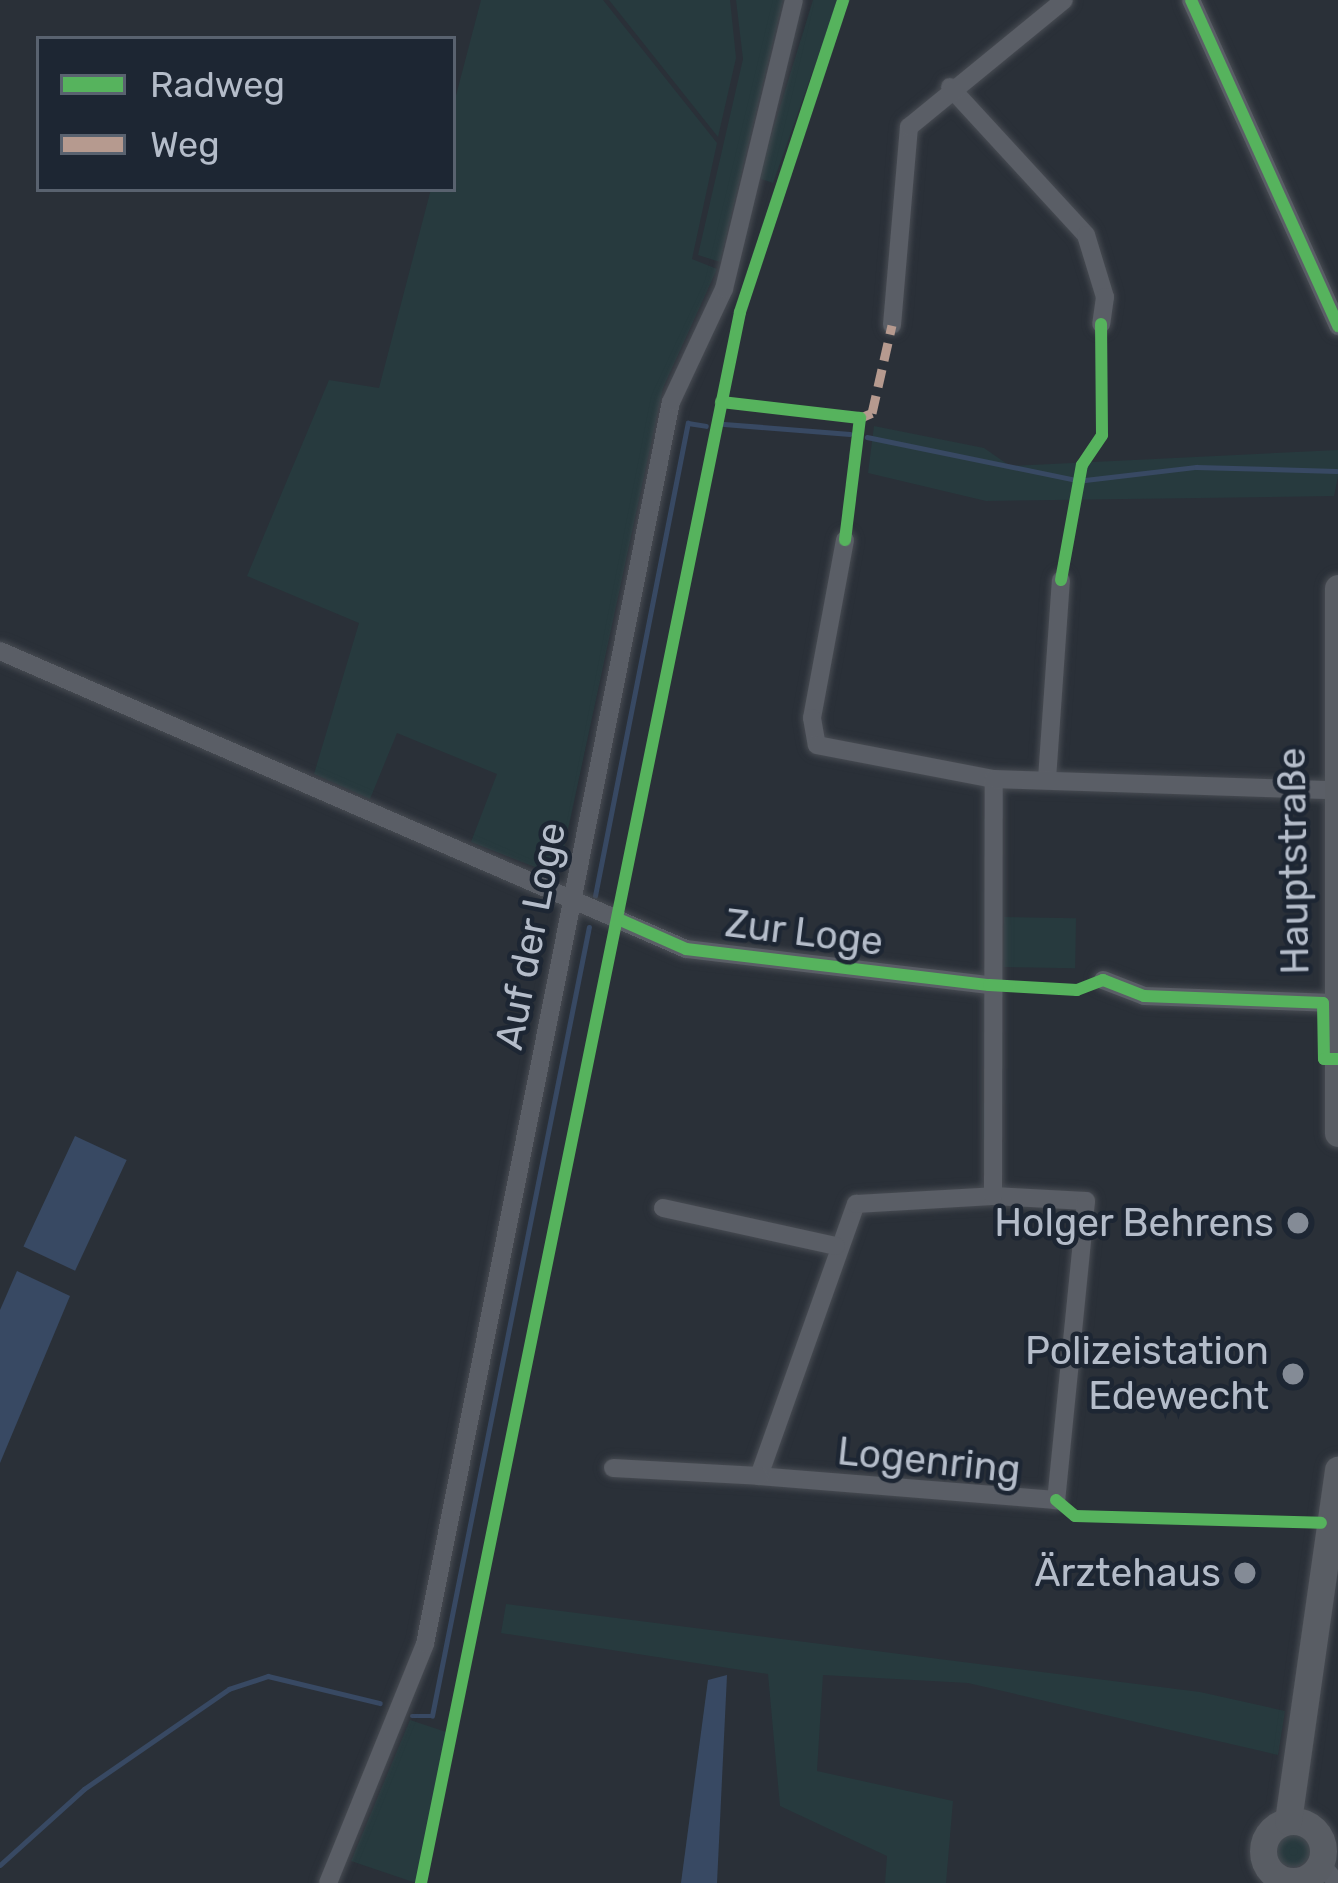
<!DOCTYPE html>
<meta charset="utf-8">
<style>
body{margin:0}
#map{position:relative;width:1338px;height:1883px;overflow:hidden;background:#2a3038;font-family:Rubik,sans-serif}
div>[style]{position:absolute}
.green>*{inset:0;background:#273a3e;transform-origin:0 0}
.round{border-radius:50%}
.water>*{inset:0;background:#384963;transform-origin:0 0}
.stream>*{height:4.5px;margin:-2.25px;padding:0 2.25px;transform-origin:2.25px;border-radius:2.25px;background:#384963}
.roads{filter:drop-shadow(0 0 3px #484c53) drop-shadow(0 0 3px #484c53)}
.street>*{height:18px;margin:-9px;padding:0 9px;transform-origin:9px;border-radius:9px;background:#5a5e66}
.secondary>*{height:27px;margin:-13.5px;padding:0 13.5px;transform-origin:13.5px;border-radius:13.5px;background:#595d64}
.secondary>.ring{margin:-13.5px;padding:0;box-sizing:content-box;background:none;border:27px solid #595d64;border-radius:50%}
.quiet>*{height:9px;margin-top:-4.5px;transform-origin:0;background:repeating-linear-gradient(90deg,#b69a8f 0 18px,transparent 0 27px)}
.cycleway>*{height:12px;margin:-6px;padding:0 6px;transform-origin:6px;border-radius:6px;background:#56b35d}
.dots>*{width:33px;height:33px;translate:-50% -50%;box-sizing:border-box;border:6px solid #1d2633;border-radius:50%}
span{translate:-50% -50%;white-space:nowrap;text-align:center;line-height:1.15;-webkit-text-stroke:9px #1d2633;paint-order:stroke}
.street-label{font-size:39px;color:#b4bcc9}
.poi-label{font-size:39px;color:#b4bcc9}
.right{translate:-100% -50%;text-align:right}
.legend{position:absolute;left:36px;top:36px;width:420px;height:156px;box-sizing:border-box;background:#1d2633;border:3px solid #59626f;margin:0;padding:15px 21px;list-style:none;font-size:36px;color:#b4bcc9}
.legend li{display:flex;align-items:center;gap:24px;height:60px}
.legend b{width:60px;border:3px solid #59626f}
</style>
<div id="map">
<div class="green">
<div style="clip-path:polygon(481px 0,603px 0,717px 143px,692px 259px,717px 269px,663px 388px,558px 876px,471px 842px,497px 774px,397px 733px,370px 799px,314px 774px,359px 623px,247px 576px,329px 380px,379px 388px,431px 189px,453px 189px,453px 107px)"></div>
<div style="clip-path:polygon(609px 0,730px 0,736px 58px,718px 137px)"></div>
<div style="clip-path:polygon(736px 0,783px 0,720px 262px,698px 255px,743px 59px)"></div>
<div style="clip-path:polygon(813px 0,838px 0,773px 183px,758px 178px)"></div>
<div style="clip-path:polygon(874px 426px,984px 448px,1010px 466px,1338px 450px,1338px 476px,1334px 496px,986px 501px,868px 473px)"></div>
<div style="left:1004px;top:917px;width:72px;height:50px;rotate:1deg"></div>
<div style="clip-path:polygon(506px 1604px,1200px 1692px,1285px 1711px,1278px 1755px,968px 1683px,823px 1675px,817px 1771px,953px 1801px,946px 1883px,885px 1883px,887px 1856px,780px 1806px,768px 1674px,501px 1633px)"></div>
<div style="clip-path:polygon(410px 1720px,452px 1734px,416px 1883px,351px 1861px)"></div>
<div class="round" style="left:1276px;top:1833px;width:34px;height:34px"></div>
</div>
<div class="water">
<div style="left:75px;top:1136px;width:57px;height:122px;rotate:25deg"></div>
<div style="clip-path:polygon(17px 1271px,70px 1296px,0 1463px,0 1310px)"></div>
<div style="clip-path:polygon(727px 1675px,717px 1883px,681px 1883px,708px 1680px)"></div>
</div>
<div class="stream">
<div style="left:724px;top:424px;width:126px;rotate:4.5deg"></div>
<div style="left:867px;top:437px;width:209px;rotate:11.6deg"></div>
<div style="left:1085px;top:480px;width:112px;rotate:-6.7deg"></div>
<div style="left:1196px;top:467px;width:140px;rotate:1.6deg"></div>
<div style="left:595px;top:896px;width:482px;rotate:-78.9deg"></div>
<div style="left:688px;top:423px;width:18px;rotate:9deg"></div>
<div style="left:412px;top:1716px;width:20px"></div>
<div style="left:432px;top:1716px;width:804px;rotate:-78.75deg"></div>
<div style="left:0;top:1865px;width:113px;rotate:-42.1deg"></div>
<div style="left:84px;top:1789px;width:176px;rotate:-34.6deg"></div>
<div style="left:229px;top:1689px;width:41px;rotate:-18.4deg"></div>
<div style="left:268px;top:1676px;width:115px;rotate:13.6deg"></div>
</div>
<div class="roads">
<div class="street">
<div style="left:1191px;top:0;width:358px;rotate:65.7deg"></div>
<div style="left:950px;top:87px;width:201px;rotate:47.4deg"></div>
<div style="left:1086px;top:235px;width:65px;rotate:73deg"></div>
<div style="left:1105px;top:297px;width:27px;rotate:98deg"></div>
<div style="left:892px;top:325px;width:199px;rotate:-85.1deg"></div>
<div style="left:909px;top:127px;width:200px;rotate:-39.3deg"></div>
<div style="left:845px;top:540px;width:181px;rotate:100.5deg"></div>
<div style="left:812px;top:718px;width:27px;rotate:80deg"></div>
<div style="left:817px;top:745px;width:180px;rotate:10.9deg"></div>
<div style="left:0;top:651px;width:748px;rotate:23.48deg"></div>
<div style="left:686px;top:949px;width:305px;rotate:6.8deg"></div>
<div style="left:1047px;top:779px;width:199px;rotate:-86deg"></div>
<div style="left:1103px;top:980px;width:44px;rotate:21.3deg"></div>
<div style="left:1144px;top:996px;width:190px;rotate:2.1deg"></div>
<div style="left:993px;top:1196px;width:93px;rotate:3.1deg"></div>
<div style="left:1086px;top:1201px;width:301px;rotate:95.7deg"></div>
<div style="left:1056px;top:1500px;width:298px;rotate:-175.4deg"></div>
<div style="left:759px;top:1476px;width:289px;rotate:-70.4deg"></div>
<div style="left:856px;top:1204px;width:137px;rotate:-3.3deg"></div>
<div style="left:993px;top:1196px;width:417px;rotate:-89.9deg"></div>
<div style="left:994px;top:779px;width:338px;rotate:1.9deg"></div>
<div style="left:663px;top:1208px;width:177px;rotate:12.4deg"></div>
<div style="left:613px;top:1468px;width:146px;rotate:3.1deg"></div>
<div style="left:1321px;top:1864px;width:25px;rotate:50deg"></div>
<div style="left:1300px;top:1880px;width:5px;rotate:37deg"></div>
<div style="left:328px;top:1883px;width:258px;rotate:-67.9deg"></div>
<div style="left:425px;top:1644px;width:1266px;rotate:-78.8deg"></div>
<div style="left:671px;top:402px;width:125px;rotate:-64.9deg"></div>
<div style="left:724px;top:289px;width:297px;rotate:-76.4deg"></div>
</div>
<div class="secondary">
<div style="left:1338px;top:588px;width:545px;rotate:90deg"></div>
<div class="ring" style="left:1263px;top:1821px;width:33px;height:33px"></div>
<div style="left:1288px;top:1821px;width:355px;rotate:-81.9deg"></div>
</div>
</div>
<div class="quiet">
<div style="left:860px;top:418px;width:13px;rotate:-23deg"></div>
<div style="left:872px;top:413px;width:90px;rotate:-77.2deg"></div>
</div>
<div class="cycleway">
<div style="left:1191px;top:0;width:358px;rotate:65.7deg"></div>
<div style="left:721px;top:402px;width:140px;rotate:6.6deg"></div>
<div style="left:860px;top:418px;width:123px;rotate:97deg"></div>
<div style="left:1061px;top:580px;width:117px;rotate:-79.7deg"></div>
<div style="left:1082px;top:465px;width:36px;rotate:-56deg"></div>
<div style="left:1102px;top:435px;width:111px;rotate:-90.5deg"></div>
<div style="left:618px;top:919px;width:74px;rotate:23.8deg"></div>
<div style="left:686px;top:949px;width:305px;rotate:6.8deg"></div>
<div style="left:989px;top:985px;width:88px;rotate:3.3deg"></div>
<div style="left:1077px;top:990px;width:28px;rotate:-21deg"></div>
<div style="left:1103px;top:980px;width:44px;rotate:21.3deg"></div>
<div style="left:1144px;top:996px;width:179px;rotate:2.2deg"></div>
<div style="left:1323px;top:1003px;width:56px;rotate:89deg"></div>
<div style="left:1324px;top:1059px;width:14px"></div>
<div style="left:1056px;top:1500px;width:25px;rotate:40deg"></div>
<div style="left:1075px;top:1516px;width:246px;rotate:1.6deg"></div>
<div style="left:421px;top:1883px;width:1603px;rotate:-78.52deg"></div>
<div style="left:740px;top:312px;width:329px;rotate:-71.7deg"></div>
</div>
<div class="dots">
<div style="left:1298px;top:1223px;background:#848b96"></div>
<div style="left:1293px;top:1374px;background:#848b96"></div>
<div style="left:1245px;top:1573px;background:#848b96"></div>
</div>
<div class="street-label">
<span style="left:1294px;top:861px;rotate:-91deg">Hauptstraße</span>
<span style="left:804px;top:933px;rotate:7deg">Zur Loge</span>
<span style="left:531px;top:936px;rotate:-79deg">Auf der Loge</span>
<span style="left:929px;top:1461px;rotate:6deg">Logenring</span>
</div>
<div class="poi-label">
<span class="right" style="left:1274px;top:1223px">Holger Behrens</span>
<span class="right" style="left:1269px;top:1374px">Polizeistation<br>Edewecht</span>
<span class="right" style="left:1221px;top:1573px">Ärztehaus</span>
</div>
<ul class="legend">
<li><b style="height:15px;background:#56b35d"></b>Radweg</li>
<li><b style="height:15px;background:#b69a8f"></b>Weg</li>
</ul>
</div>
